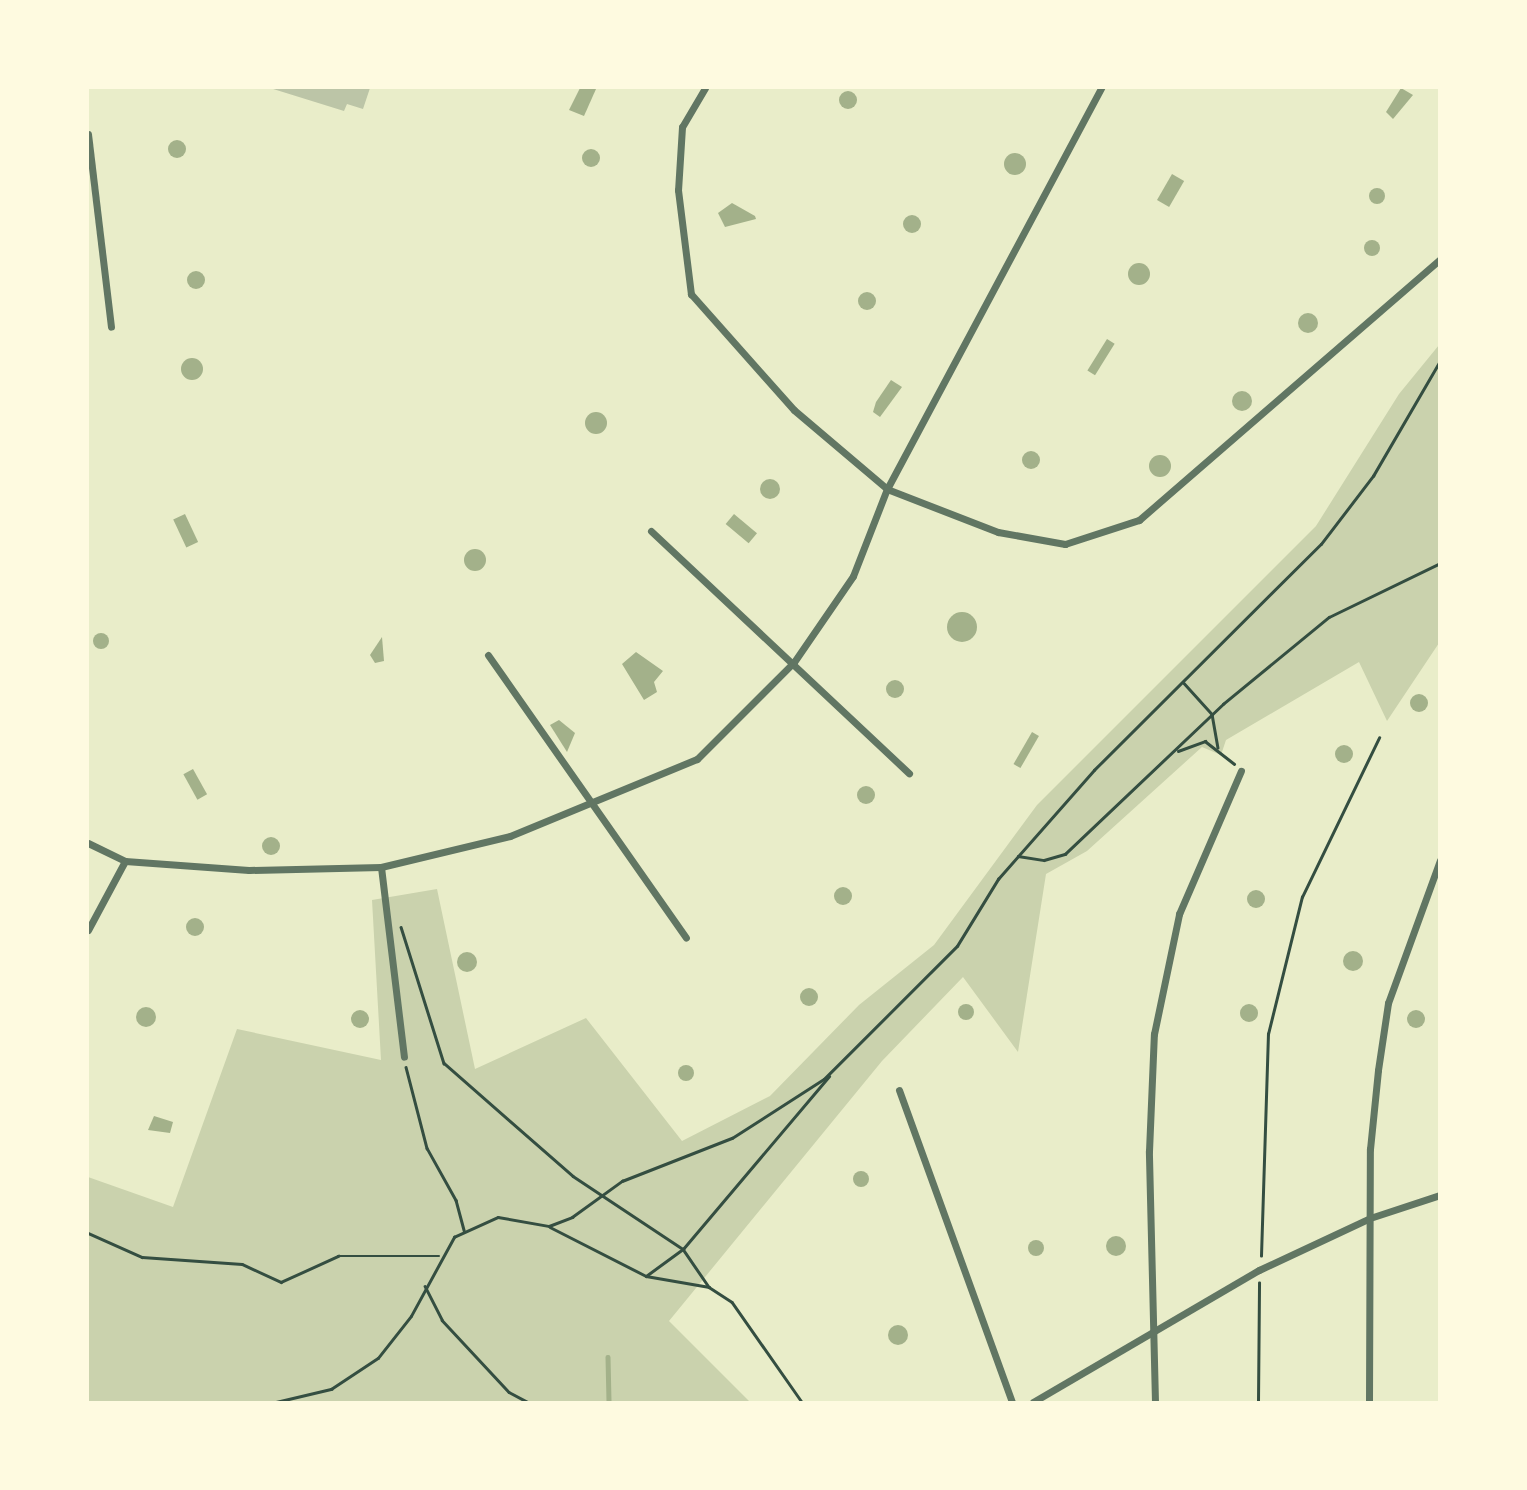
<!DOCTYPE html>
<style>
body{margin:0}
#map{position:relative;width:1527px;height:1490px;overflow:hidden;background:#e9edc9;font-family:"Noto Sans",sans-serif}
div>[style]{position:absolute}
.green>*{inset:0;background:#cad2ad}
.water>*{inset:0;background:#a3b18a;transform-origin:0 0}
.round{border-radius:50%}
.stream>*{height:4.5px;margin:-2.25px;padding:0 2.25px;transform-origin:2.25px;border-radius:2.25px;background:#a3b18a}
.building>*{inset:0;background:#bcc5a7}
.path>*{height:2.5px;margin:-1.25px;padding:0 1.25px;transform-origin:1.25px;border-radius:1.25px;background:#344e41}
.minor>*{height:7px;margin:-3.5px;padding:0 3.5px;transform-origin:3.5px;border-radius:3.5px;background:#617663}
span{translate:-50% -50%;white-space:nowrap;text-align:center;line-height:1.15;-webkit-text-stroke:5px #fefae0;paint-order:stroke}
.frame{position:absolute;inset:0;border:89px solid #fefae0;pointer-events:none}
</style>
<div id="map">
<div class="green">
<div style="clip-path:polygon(1439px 345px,1439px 643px,1387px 721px,1359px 662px,1226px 740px,1221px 755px,1202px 747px,1087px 851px,1046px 874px,1018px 1052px,963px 977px,882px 1061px,669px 1321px,750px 1402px,88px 1402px,88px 1177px,173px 1207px,237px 1029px,381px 1060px,372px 900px,437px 889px,475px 1069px,586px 1018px,682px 1141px,770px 1096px,859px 1005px,934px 945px,1037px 805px,1316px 526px,1399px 394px)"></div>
</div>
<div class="water">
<div style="clip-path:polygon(580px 88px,596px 89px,584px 116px,569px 110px)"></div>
<div style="clip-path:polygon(1401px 88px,1413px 95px,1393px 119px,1386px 112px)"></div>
<div class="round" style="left:839px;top:91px;width:18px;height:18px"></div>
<div class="round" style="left:168px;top:140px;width:18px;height:18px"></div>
<div class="round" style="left:582px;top:149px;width:18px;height:18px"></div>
<div class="round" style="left:1004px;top:153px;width:22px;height:22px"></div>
<div style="left:1172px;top:174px;width:14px;height:30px;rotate:30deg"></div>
<div class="round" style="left:1369px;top:188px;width:16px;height:16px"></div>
<div style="clip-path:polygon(732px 203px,755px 216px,756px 219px,725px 227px,718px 213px)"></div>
<div class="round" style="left:903px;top:215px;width:18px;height:18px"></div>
<div class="round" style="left:1364px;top:240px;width:16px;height:16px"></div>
<div class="round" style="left:1128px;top:263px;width:22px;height:22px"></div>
<div class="round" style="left:187px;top:271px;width:18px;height:18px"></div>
<div class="round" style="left:858px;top:292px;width:18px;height:18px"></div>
<div class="round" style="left:1298px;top:313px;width:20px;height:20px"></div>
<div style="left:1107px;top:339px;width:9px;height:37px;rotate:32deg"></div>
<div class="round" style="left:181px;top:358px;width:22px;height:22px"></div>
<div style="clip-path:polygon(891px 380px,902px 387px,880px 417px,873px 412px,876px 402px)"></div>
<div class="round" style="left:1232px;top:391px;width:20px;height:20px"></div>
<div class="round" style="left:585px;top:412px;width:22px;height:22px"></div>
<div class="round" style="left:1022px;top:451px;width:18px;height:18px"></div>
<div class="round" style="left:1149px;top:455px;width:22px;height:22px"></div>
<div class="round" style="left:760px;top:479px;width:20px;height:20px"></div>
<div style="left:185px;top:514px;width:31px;height:13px;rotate:65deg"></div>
<div style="left:734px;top:514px;width:30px;height:13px;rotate:40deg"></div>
<div class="round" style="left:464px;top:549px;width:22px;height:22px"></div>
<div class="round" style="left:947px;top:612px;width:30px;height:30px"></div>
<div class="round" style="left:93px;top:633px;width:16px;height:16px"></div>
<div style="clip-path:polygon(382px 637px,384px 661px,375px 663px,370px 655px)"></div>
<div style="clip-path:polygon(636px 652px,663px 671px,654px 682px,657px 692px,644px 700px,622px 664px)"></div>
<div class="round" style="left:886px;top:680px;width:18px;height:18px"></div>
<div class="round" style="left:1410px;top:694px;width:18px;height:18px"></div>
<div style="clip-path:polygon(559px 720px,575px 733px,567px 752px,550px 725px)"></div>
<div style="left:1032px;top:732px;width:8px;height:37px;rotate:30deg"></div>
<div class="round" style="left:1335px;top:745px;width:18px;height:18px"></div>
<div style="left:193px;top:769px;width:29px;height:11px;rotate:61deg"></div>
<div class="round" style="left:857px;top:786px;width:18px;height:18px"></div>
<div class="round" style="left:262px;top:837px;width:18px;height:18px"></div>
<div class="round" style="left:834px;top:887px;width:18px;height:18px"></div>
<div class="round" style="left:1247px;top:890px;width:18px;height:18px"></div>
<div class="round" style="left:186px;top:918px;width:18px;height:18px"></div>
<div class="round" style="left:1343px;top:951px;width:20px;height:20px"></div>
<div class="round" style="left:457px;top:952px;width:20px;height:20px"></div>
<div class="round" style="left:800px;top:988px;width:18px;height:18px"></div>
<div class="round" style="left:958px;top:1004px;width:16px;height:16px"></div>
<div class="round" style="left:1240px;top:1004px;width:18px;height:18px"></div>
<div class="round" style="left:136px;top:1007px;width:20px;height:20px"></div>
<div class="round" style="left:351px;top:1010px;width:18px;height:18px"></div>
<div class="round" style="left:1407px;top:1010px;width:18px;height:18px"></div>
<div class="round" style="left:678px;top:1065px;width:16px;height:16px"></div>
<div style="clip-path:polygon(154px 1116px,173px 1122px,170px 1133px,148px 1130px)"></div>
<div class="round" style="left:853px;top:1171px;width:16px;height:16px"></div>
<div class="round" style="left:1106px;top:1236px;width:20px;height:20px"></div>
<div class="round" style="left:1028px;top:1240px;width:16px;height:16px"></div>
<div class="round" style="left:888px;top:1325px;width:20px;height:20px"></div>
</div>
<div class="stream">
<div style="left:608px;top:1357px;width:45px;rotate:88.7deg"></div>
</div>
<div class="building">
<div style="clip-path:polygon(270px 88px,370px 88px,363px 109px,347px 104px,344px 111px)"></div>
</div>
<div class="path">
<div style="left:1184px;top:683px;width:42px;rotate:47.9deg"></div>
<div style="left:1212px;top:714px;width:34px;rotate:80deg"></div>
<div style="left:1178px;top:751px;width:29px;rotate:-20deg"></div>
<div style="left:1205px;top:741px;width:37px;rotate:38deg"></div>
<div style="left:1018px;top:856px;width:26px;rotate:9deg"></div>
<div style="left:1044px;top:860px;width:22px;rotate:-16deg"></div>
<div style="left:1065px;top:854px;width:218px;rotate:-43.5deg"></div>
<div style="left:1223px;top:704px;width:137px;rotate:-39.4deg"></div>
<div style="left:1329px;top:617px;width:123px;rotate:-25.9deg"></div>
<div style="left:401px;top:927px;width:143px;rotate:72.5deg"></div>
<div style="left:444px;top:1063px;width:171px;rotate:41.2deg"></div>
<div style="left:573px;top:1176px;width:132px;rotate:33.6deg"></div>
<div style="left:683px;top:1249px;width:46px;rotate:55.6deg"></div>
<div style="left:709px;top:1287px;width:27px;rotate:33deg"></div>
<div style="left:732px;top:1302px;width:122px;rotate:55deg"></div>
<div style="left:406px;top:1067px;width:84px;rotate:75.5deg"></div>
<div style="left:427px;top:1148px;width:60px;rotate:60.9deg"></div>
<div style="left:456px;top:1200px;width:31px;rotate:75deg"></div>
<div style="left:550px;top:1227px;width:108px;rotate:27deg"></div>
<div style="left:646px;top:1276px;width:64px;rotate:9.9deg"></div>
<div style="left:88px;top:1233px;width:59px;rotate:24deg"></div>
<div style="left:142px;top:1257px;width:100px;rotate:4deg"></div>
<div style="left:242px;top:1264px;width:43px;rotate:24.8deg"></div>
<div style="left:281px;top:1282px;width:63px;rotate:-24.5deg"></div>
<div style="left:338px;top:1256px;width:101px"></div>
<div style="left:1261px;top:1256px;width:222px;rotate:-88.2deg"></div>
<div style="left:1268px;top:1034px;width:141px;rotate:-76.1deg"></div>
<div style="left:1302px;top:897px;width:177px;rotate:-64.2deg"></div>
<div style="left:646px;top:1276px;width:46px;rotate:-36.1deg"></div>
<div style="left:683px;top:1249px;width:226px;rotate:-49.8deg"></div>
<div style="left:425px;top:1286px;width:38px;rotate:63deg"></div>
<div style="left:442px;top:1320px;width:98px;rotate:47.1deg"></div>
<div style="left:509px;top:1392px;width:21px;rotate:28deg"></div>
<div style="left:276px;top:1402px;width:57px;rotate:-13.3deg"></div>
<div style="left:331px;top:1389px;width:56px;rotate:-33.4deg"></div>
<div style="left:378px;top:1358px;width:53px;rotate:-51.8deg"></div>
<div style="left:411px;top:1316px;width:90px;rotate:-61.4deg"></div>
<div style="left:454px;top:1237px;width:48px;rotate:-24.4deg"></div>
<div style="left:498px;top:1217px;width:52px;rotate:10deg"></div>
<div style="left:549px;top:1226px;width:25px;rotate:-21deg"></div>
<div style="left:572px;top:1217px;width:62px;rotate:-35.8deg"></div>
<div style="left:622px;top:1181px;width:118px;rotate:-21.4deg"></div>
<div style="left:732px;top:1138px;width:109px;rotate:-32.7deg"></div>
<div style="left:824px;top:1079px;width:188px;rotate:-45deg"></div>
<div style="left:957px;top:946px;width:79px;rotate:-58.5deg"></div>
<div style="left:998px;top:879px;width:145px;rotate:-48.6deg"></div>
<div style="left:1094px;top:770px;width:320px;rotate:-44.9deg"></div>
<div style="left:1321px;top:544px;width:86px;rotate:-52.6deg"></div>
<div style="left:1373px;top:476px;width:133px;rotate:-59.8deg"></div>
<div style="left:1258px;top:1402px;width:119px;rotate:-89.5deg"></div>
</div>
<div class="minor">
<div style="left:705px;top:88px;width:45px;rotate:120.5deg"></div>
<div style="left:682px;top:127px;width:63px;rotate:93.6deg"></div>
<div style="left:678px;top:190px;width:105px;rotate:82.9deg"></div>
<div style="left:691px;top:294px;width:155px;rotate:48.4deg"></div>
<div style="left:794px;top:410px;width:122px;rotate:40.3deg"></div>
<div style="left:887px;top:489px;width:119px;rotate:21.2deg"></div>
<div style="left:998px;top:532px;width:68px;rotate:10.2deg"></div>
<div style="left:1065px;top:544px;width:78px;rotate:-18deg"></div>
<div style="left:1139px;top:520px;width:398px;rotate:-40.9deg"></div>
<div style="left:88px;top:134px;width:194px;rotate:83.2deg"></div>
<div style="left:651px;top:531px;width:354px;rotate:43.2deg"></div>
<div style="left:488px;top:655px;width:345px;rotate:55deg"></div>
<div style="left:88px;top:843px;width:41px;rotate:25.9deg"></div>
<div style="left:125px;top:861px;width:124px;rotate:4.2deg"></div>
<div style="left:249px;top:870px;width:132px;rotate:-1.3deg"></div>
<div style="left:381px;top:867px;width:133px;rotate:-13.5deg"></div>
<div style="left:510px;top:836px;width:202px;rotate:-22.4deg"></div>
<div style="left:697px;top:759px;width:137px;rotate:-45deg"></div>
<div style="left:794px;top:662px;width:104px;rotate:-55.5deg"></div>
<div style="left:853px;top:576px;width:93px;rotate:-68.7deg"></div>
<div style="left:887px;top:489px;width:455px;rotate:-61.9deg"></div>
<div style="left:381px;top:867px;width:191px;rotate:83.1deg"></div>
<div style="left:88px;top:930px;width:78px;rotate:-61.8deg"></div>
<div style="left:899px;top:1090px;width:332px;rotate:70.1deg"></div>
<div style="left:1033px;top:1402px;width:262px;rotate:-30.3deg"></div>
<div style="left:1259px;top:1270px;width:123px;rotate:-25.1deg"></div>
<div style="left:1370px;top:1218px;width:74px;rotate:-18.2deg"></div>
<div style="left:1155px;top:1402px;width:251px;rotate:-91.4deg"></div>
<div style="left:1149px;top:1151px;width:117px;rotate:-87.6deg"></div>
<div style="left:1154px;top:1034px;width:123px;rotate:-78.2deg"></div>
<div style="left:1179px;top:914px;width:156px;rotate:-66.6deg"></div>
<div style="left:1369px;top:1402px;width:253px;rotate:-89.8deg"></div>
<div style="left:1370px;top:1149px;width:79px;rotate:-84.2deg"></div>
<div style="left:1378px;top:1070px;width:68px;rotate:-81.5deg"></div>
<div style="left:1388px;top:1003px;width:152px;rotate:-70deg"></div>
</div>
<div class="frame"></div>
</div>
